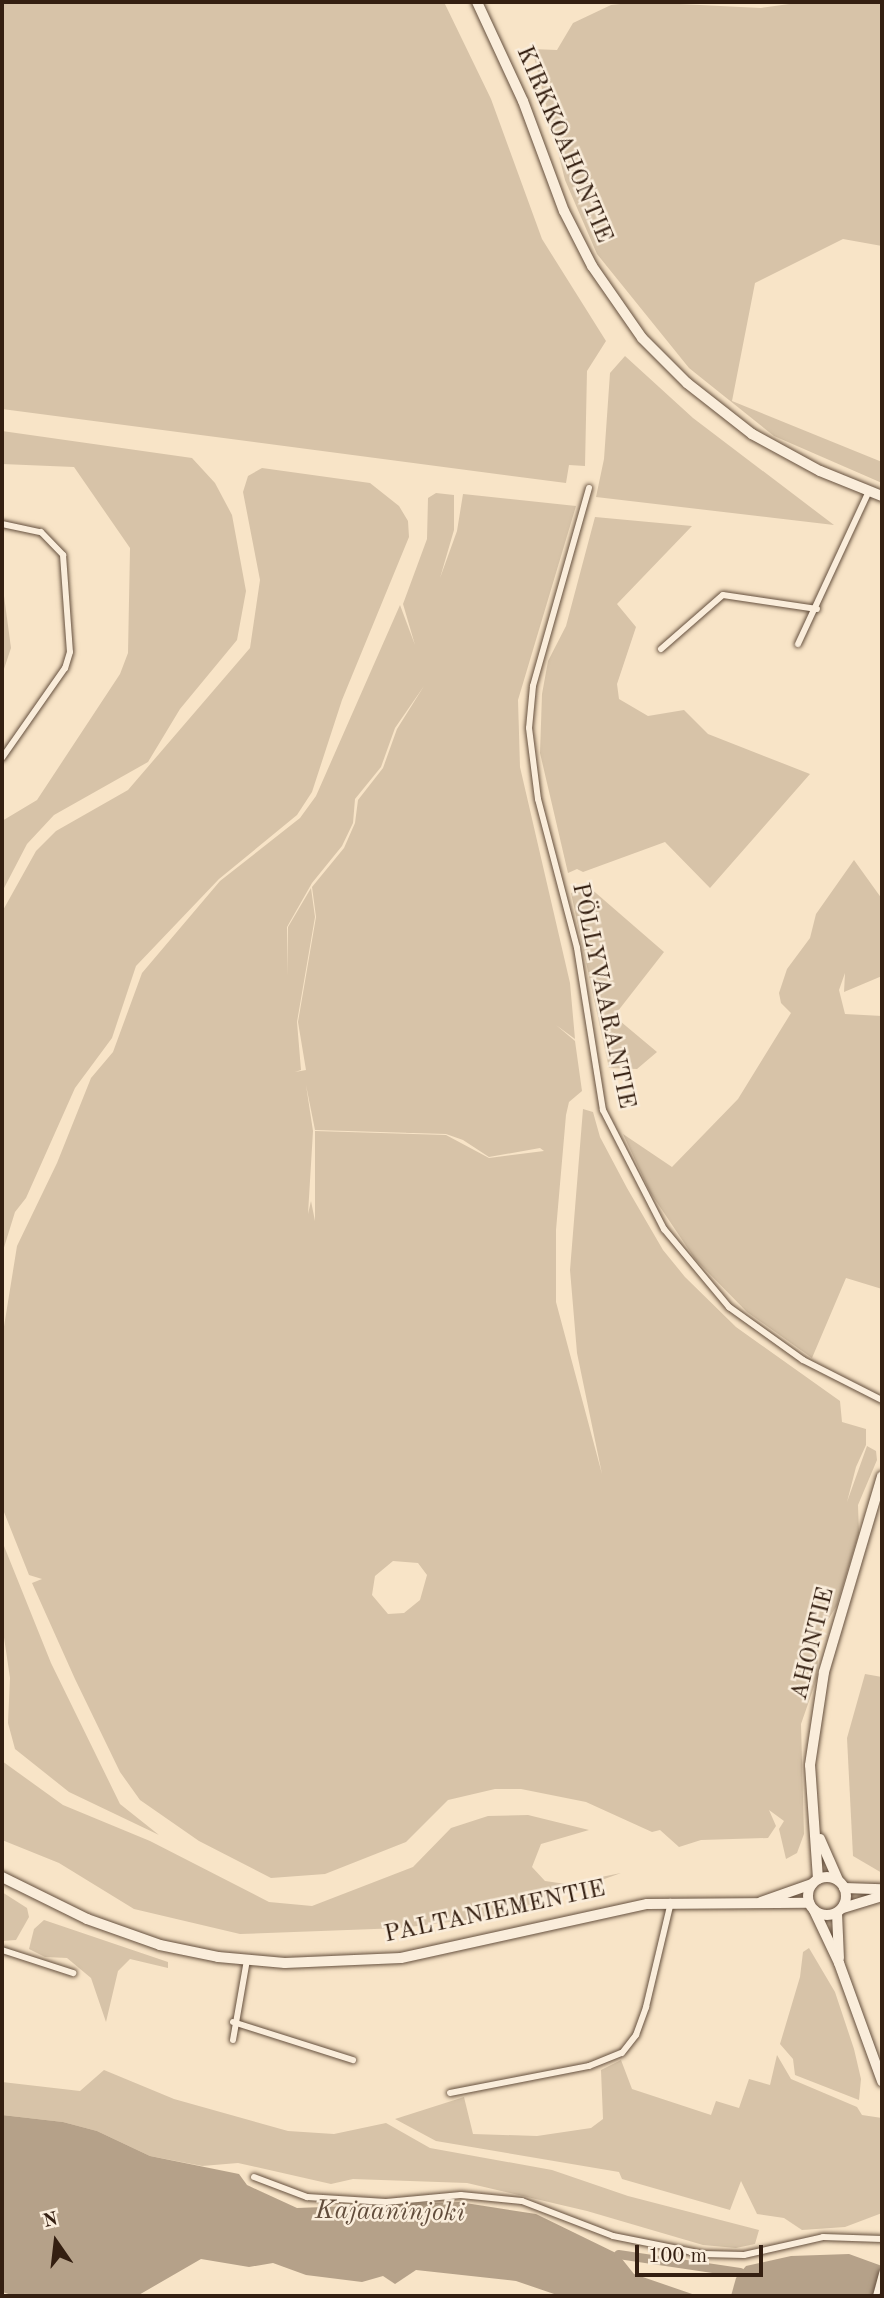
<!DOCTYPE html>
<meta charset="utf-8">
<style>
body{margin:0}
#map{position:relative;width:884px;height:2298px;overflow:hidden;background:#f8e4c7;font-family:"Old Standard TT",serif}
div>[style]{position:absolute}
.green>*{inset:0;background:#d7c3a8}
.water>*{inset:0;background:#b5a189}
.canal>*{height:9px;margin:-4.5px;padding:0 4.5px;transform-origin:4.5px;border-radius:4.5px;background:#b5a189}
.roads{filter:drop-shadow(0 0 2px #65503e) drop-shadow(0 0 2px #65503e)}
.street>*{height:6px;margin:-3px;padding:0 3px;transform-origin:3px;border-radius:3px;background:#faeddb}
.secondary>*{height:10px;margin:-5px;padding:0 5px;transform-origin:5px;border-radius:5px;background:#faeddb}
.secondary>.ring{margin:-5px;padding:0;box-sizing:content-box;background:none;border:10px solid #faeddb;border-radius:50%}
span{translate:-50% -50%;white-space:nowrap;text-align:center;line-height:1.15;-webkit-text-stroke:5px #faeddb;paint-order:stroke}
.street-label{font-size:24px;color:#341f11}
.water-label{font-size:26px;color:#614c3b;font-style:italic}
.frame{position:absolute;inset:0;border:4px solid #341f11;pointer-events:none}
.north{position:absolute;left:21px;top:2207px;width:70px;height:70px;-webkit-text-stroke:5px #faeddb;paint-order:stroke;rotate:346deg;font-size:19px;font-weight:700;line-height:28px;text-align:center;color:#341f11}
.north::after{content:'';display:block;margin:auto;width:24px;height:32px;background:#341f11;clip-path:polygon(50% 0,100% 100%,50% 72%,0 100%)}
.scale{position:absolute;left:635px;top:2245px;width:128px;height:32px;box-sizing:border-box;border:4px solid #341f11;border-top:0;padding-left:9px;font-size:21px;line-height:24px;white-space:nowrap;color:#341f11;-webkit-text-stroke:5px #faeddb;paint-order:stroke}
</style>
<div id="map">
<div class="green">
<div style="clip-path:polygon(2px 2px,444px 2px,491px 99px,542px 239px,606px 341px,587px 371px,585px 466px,569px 465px,566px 483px,2px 409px)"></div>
<div style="clip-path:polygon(639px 2px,761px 8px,804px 2px,882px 2px,882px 246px,843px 239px,755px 283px,732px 401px,882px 462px,882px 483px,774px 436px,689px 368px,597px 254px,565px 180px,532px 49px,557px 50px,573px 23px,611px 5px)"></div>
<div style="clip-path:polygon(625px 356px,693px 418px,834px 525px,596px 497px,604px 459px,610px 373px)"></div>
<div style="clip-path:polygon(2px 431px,192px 458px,215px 483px,232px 515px,246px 591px,237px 640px,180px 709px,148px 762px,54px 815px,27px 844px,2px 892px,2px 821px,37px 800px,120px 674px,128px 653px,130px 548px,74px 467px,2px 464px)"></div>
<div style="clip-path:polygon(262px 468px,370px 483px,399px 506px,408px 521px,409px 537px,342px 700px,312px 792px,297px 815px,219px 879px,136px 966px,112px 1038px,75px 1088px,26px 1198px,15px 1212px,2px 1254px,2px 912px,36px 851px,56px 831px,128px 790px,250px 648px,260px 580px,243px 492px,248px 476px)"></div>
<div style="clip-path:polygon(evenodd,436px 493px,454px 495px,454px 530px,440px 578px,457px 531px,463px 494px,576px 506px,518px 700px,520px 767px,570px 983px,575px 1039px,556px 1025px,575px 1041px,582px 1091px,569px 1102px,566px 1115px,556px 1230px,556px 1302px,602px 1474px,577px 1353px,570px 1270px,583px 1109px,593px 1112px,600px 1137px,627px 1188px,663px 1250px,685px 1277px,736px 1327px,840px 1401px,842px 1422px,866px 1429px,866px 1445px,856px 1467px,847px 1502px,867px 1446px,876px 1451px,877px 1460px,858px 1505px,859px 1533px,837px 1605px,819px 1635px,817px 1678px,801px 1724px,804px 1834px,797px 1853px,786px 1859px,779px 1829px,784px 1821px,769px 1810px,776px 1826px,768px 1838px,701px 1840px,679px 1847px,660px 1830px,652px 1832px,586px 1802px,521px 1789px,495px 1789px,448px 1800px,406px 1842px,325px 1874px,271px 1878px,199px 1841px,140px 1800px,120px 1772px,75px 1679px,32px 1583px,42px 1579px,29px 1575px,2px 1507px,2px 1339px,17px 1246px,57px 1163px,91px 1078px,113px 1052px,142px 973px,220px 881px,300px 818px,316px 796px,400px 605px,415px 645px,403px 604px,427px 539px,428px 498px,436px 493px,424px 686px,397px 729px,383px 768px,358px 800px,355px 823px,344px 848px,312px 887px,316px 917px,298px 1022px,306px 1070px,295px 1072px,301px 1070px,297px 1022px,315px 917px,311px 888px,288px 927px,288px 976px,287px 927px,312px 883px,342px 846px,353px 823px,355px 799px,381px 767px,395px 728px,424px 686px,436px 493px,306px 1085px,315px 1130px,446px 1134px,463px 1140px,489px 1157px,540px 1148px,544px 1151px,489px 1158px,446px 1135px,315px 1131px,315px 1221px,311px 1201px,308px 1214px,313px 1131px,306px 1085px,436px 493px,393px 1561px,418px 1563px,427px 1575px,420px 1600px,404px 1613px,388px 1614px,372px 1595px,375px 1576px,393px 1561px)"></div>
<div style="clip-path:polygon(595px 517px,692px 526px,617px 604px,636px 627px,617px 684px,619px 699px,648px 716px,684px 710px,708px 734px,810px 774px,710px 888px,665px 842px,583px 872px,577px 869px,568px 873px,540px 753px,542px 694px,548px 661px,566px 626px)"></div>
<div style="clip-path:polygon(2px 581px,11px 648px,2px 675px)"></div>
<div style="clip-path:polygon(854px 860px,882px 899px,882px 976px,844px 992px,845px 973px,839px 990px,845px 1014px,882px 1016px,882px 1289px,846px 1278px,812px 1358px,747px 1312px,695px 1259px,650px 1192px,623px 1134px,672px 1167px,738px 1099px,791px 1013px,781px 1003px,779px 993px,787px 969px,810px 938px,816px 914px)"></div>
<div style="clip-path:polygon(589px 887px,664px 952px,614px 1016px,657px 1052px,637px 1069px,609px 1068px,571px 893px)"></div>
<div style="clip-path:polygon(2px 1541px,51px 1663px,120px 1804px,159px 1835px,69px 1792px,15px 1749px,8px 1723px,10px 1678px,2px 1624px)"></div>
<div style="clip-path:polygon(865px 1674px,882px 1677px,882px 1873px,853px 1856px,847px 1738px)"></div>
<div style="clip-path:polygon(2px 1761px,63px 1805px,150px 1841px,269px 1902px,312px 1906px,413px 1867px,451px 1828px,488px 1816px,528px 1815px,589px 1830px,541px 1844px,532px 1867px,545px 1881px,566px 1884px,621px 1873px,541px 1902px,474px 1919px,401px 1928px,240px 1934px,134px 1909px,59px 1863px,2px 1840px)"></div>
<div style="clip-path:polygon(2px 1892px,27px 1908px,29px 1917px,16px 1940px,2px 1941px)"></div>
<div style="clip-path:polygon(44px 1920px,168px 1962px,168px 1968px,130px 1959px,118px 1971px,106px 2022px,91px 1978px,67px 1958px,45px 1957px,29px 1949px,34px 1929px)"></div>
<div style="clip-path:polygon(809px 1948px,835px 1992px,854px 2049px,861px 2079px,859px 2100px,795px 2075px,793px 2059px,780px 2044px,800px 1977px,803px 1952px)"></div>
<div style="clip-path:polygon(777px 2055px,791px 2079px,857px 2107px,862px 2115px,882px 2118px,882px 2213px,845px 2227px,802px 2230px,784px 2218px,757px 2214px,741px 2181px,730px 2210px,622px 2179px,619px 2172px,436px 2141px,395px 2119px,464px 2097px,473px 2134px,537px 2136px,591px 2128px,603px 2119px,601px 2070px,621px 2060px,632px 2089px,711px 2115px,716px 2101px,739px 2108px,749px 2079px,770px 2085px)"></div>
<div style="clip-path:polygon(104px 2070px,174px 2099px,288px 2131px,334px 2134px,386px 2123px,430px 2148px,552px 2170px,628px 2196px,759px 2230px,755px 2244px,736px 2248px,703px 2245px,587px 2211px,467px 2183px,353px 2179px,331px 2184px,238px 2163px,202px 2166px,150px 2156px,97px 2131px,63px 2122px,2px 2115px,2px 2082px,80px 2091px)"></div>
</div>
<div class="water">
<div style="clip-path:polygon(2px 2115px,63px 2122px,97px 2131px,150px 2156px,239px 2174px,247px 2185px,297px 2208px,459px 2202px,536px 2214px,618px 2254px,634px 2274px,698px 2296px,560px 2296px,516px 2281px,416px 2270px,395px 2284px,383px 2276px,362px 2282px,306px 2275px,273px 2263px,249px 2267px,201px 2259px,137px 2296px,15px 2296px,2px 2292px)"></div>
<div style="clip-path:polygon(849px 2254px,882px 2266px,882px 2296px,731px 2296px,736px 2278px,746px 2266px,791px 2256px)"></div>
</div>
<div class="canal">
<div style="left:618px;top:2254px;width:123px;rotate:8.4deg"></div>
</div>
<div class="roads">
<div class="street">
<div style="left:589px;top:488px;width:206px;rotate:105.8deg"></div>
<div style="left:533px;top:686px;width:42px;rotate:95.4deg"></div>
<div style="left:529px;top:728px;width:72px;rotate:82.8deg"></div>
<div style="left:538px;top:799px;width:154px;rotate:75.3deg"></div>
<div style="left:577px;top:948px;width:164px;rotate:80.9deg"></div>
<div style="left:603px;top:1110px;width:134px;rotate:62.9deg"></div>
<div style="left:664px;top:1229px;width:102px;rotate:50.2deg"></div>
<div style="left:729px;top:1307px;width:91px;rotate:35.6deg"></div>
<div style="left:803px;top:1360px;width:89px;rotate:26.9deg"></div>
<div style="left:2px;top:524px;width:40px;rotate:12deg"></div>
<div style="left:41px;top:532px;width:32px;rotate:46deg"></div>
<div style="left:63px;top:555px;width:97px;rotate:85.9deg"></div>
<div style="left:70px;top:652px;width:17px;rotate:107deg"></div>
<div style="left:65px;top:668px;width:110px;rotate:125deg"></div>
<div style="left:798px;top:644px;width:169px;rotate:-65.1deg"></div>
<div style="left:661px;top:649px;width:82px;rotate:-41.1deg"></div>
<div style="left:723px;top:595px;width:95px;rotate:8.5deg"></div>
<div style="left:2px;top:1950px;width:75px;rotate:17.9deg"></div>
<div style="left:233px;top:2022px;width:126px;rotate:17.6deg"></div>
<div style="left:233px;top:2040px;width:81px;rotate:-80.1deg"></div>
<div style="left:450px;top:2093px;width:142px;rotate:-11deg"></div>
<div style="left:589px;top:2066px;width:35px;rotate:-22deg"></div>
<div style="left:622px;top:2053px;width:23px;rotate:-52deg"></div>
<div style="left:636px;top:2035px;width:30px;rotate:-70deg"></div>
<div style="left:646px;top:2007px;width:108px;rotate:-76.6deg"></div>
<div style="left:254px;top:2177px;width:57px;rotate:20.7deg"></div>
<div style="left:307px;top:2197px;width:79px;rotate:3.6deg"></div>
<div style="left:386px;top:2202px;width:75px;rotate:-5.3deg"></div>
<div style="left:461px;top:2195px;width:61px;rotate:5.6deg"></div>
<div style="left:522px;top:2201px;width:97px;rotate:21deg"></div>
<div style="left:613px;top:2236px;width:92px;rotate:11.3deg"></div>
<div style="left:703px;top:2254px;width:41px;rotate:1.4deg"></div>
<div style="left:744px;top:2255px;width:81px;rotate:-12.8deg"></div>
<div style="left:823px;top:2237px;width:59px;rotate:1.9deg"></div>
<div style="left:876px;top:2296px;width:24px;rotate:-75deg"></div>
</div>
<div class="secondary">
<div style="left:477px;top:2px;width:109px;rotate:65.1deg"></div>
<div style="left:523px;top:101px;width:117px;rotate:69.6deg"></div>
<div style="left:564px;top:211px;width:62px;rotate:63deg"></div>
<div style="left:592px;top:266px;width:88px;rotate:55.2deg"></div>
<div style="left:642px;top:338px;width:64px;rotate:45deg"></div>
<div style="left:687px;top:383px;width:83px;rotate:38.1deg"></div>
<div style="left:752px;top:434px;width:77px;rotate:28.6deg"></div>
<div style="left:820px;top:471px;width:67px;rotate:22deg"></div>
<div style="left:820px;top:1839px;width:45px;rotate:66.3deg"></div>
<div class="ring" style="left:808px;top:1877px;width:28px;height:28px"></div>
<div style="left:2px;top:1877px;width:95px;rotate:26.3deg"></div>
<div style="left:87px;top:1919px;width:77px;rotate:19.6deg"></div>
<div style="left:160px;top:1945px;width:59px;rotate:11.7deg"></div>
<div style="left:218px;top:1957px;width:67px;rotate:5.1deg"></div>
<div style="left:285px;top:1963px;width:116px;rotate:-2.5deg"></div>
<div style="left:401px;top:1958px;width:252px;rotate:-12.4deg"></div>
<div style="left:647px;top:1904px;width:162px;rotate:-0.4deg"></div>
<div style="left:818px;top:1879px;width:114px;rotate:-94deg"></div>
<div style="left:810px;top:1765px;width:94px;rotate:-81.4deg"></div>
<div style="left:824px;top:1672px;width:204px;rotate:-73.5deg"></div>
<div style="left:844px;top:1888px;width:38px;rotate:2deg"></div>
<div style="left:761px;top:1902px;width:54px;rotate:-19.4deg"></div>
<div style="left:843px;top:1908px;width:41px;rotate:-17.1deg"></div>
<div style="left:814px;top:1910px;width:59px;rotate:64.7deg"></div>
<div style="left:839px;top:1963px;width:126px;rotate:70deg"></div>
<div style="left:837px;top:1913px;width:45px;rotate:87.5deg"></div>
</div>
</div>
<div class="street-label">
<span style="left:563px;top:145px;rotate:67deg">KIRKKOAHONTIE</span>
<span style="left:602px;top:996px;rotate:78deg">PÖLLYVAARANTIE</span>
<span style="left:814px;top:1644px;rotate:-76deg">AHONTIE</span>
<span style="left:495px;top:1913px;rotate:-12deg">PALTANIEMENTIE</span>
</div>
<div class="water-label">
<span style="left:390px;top:2213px;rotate:1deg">Kajaaninjoki</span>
</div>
<div class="frame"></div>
<div class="north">N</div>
<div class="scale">100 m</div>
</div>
